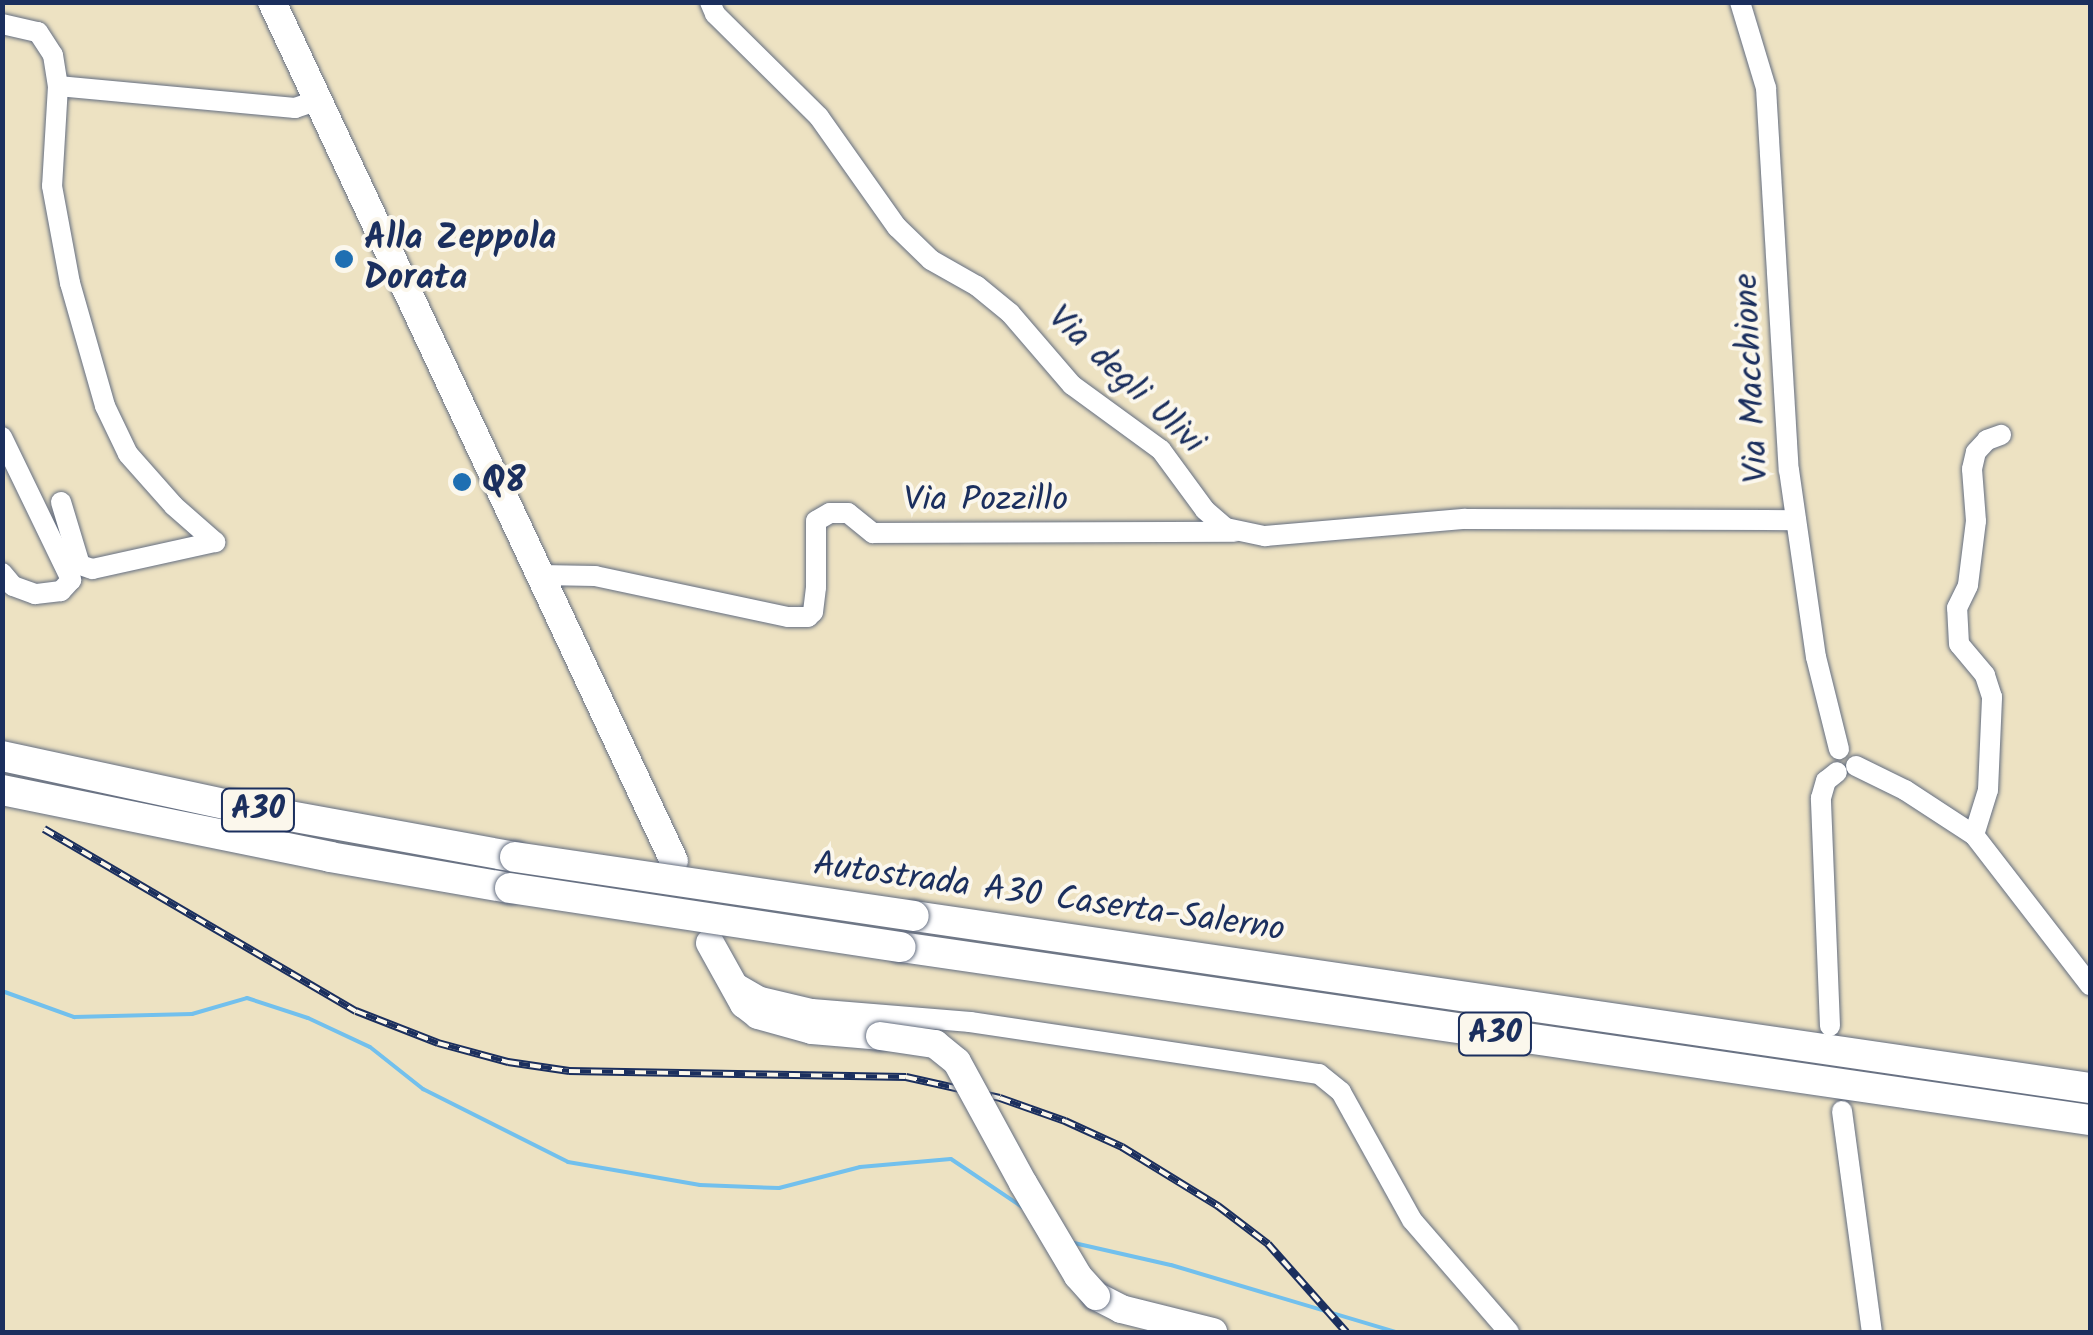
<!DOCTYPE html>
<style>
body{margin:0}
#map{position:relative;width:2093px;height:1335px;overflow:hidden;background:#ede2c2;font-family:Kalam,sans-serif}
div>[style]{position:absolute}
.stream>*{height:4px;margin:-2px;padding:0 2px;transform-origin:2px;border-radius:2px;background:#72c0ed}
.roads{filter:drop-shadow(0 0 2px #646e81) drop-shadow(0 0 2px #646e81)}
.minor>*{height:20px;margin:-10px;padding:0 10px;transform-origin:10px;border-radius:10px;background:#fff}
.major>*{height:28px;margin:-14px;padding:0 14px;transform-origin:14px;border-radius:14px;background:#fff}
.highway>*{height:30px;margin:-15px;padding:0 15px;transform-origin:15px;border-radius:15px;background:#fff}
.rail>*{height:8px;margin-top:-4px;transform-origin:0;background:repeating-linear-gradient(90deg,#fbf7ec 0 11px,#1b2f5e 0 22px);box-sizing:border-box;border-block:2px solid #1b2f5e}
.bridges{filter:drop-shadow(0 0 2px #646e81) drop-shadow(0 0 2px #646e81)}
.major-bridge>*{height:28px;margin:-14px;padding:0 14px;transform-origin:14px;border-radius:14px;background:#fff}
.highway-bridge>*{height:30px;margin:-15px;padding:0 15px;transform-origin:15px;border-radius:15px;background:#fff}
.dots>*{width:28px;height:28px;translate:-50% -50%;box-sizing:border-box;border:5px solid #fbf7ec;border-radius:50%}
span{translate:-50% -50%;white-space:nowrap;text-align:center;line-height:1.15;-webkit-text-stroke:8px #fbf7ec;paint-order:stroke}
.shield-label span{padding:2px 8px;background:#fbf7ec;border:2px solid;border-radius:8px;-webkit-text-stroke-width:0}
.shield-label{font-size:32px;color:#1b2f5e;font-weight:700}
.poi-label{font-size:35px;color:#1b2f5e;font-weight:700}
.left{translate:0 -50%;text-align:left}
.street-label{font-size:35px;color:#1b2f5e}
.frame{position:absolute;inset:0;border:5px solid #1b2f5e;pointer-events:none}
</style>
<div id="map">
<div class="stream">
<div style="left:2px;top:991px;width:77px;rotate:19.9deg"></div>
<div style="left:74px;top:1017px;width:118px;rotate:-1.5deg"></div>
<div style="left:192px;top:1014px;width:57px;rotate:-16.2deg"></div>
<div style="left:247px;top:998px;width:64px;rotate:18.2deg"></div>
<div style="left:308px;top:1018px;width:68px;rotate:25.1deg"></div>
<div style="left:370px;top:1047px;width:68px;rotate:38.4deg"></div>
<div style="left:423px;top:1089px;width:162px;rotate:26.7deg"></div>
<div style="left:568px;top:1162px;width:134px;rotate:9.9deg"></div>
<div style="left:700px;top:1185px;width:79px;rotate:2.2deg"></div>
<div style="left:779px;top:1188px;width:84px;rotate:-14.5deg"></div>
<div style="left:860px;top:1167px;width:91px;rotate:-5deg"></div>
<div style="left:951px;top:1159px;width:89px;rotate:34deg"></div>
<div style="left:1074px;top:1243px;width:99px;rotate:12.8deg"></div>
<div style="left:1171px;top:1265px;width:235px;rotate:16.6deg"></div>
</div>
<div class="roads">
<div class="minor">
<div style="left:710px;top:2px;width:13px;rotate:67deg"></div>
<div style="left:715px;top:14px;width:146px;rotate:44.7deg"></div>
<div style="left:819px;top:117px;width:135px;rotate:54.7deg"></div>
<div style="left:897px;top:227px;width:47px;rotate:44.1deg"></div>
<div style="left:931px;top:260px;width:53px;rotate:29.5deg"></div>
<div style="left:977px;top:286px;width:43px;rotate:39.3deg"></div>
<div style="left:1010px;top:313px;width:95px;rotate:49.3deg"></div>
<div style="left:1072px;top:385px;width:110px;rotate:36.1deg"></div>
<div style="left:1161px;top:450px;width:74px;rotate:53.7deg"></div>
<div style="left:1205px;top:510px;width:28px;rotate:41deg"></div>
<div style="left:1226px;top:528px;width:40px;rotate:12deg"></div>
<div style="left:1265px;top:536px;width:201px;rotate:-4.9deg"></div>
<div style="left:1465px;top:519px;width:331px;rotate:0.2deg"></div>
<div style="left:1740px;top:2px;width:90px;rotate:73.2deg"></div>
<div style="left:1766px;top:88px;width:383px;rotate:86.6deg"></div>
<div style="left:1789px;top:470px;width:189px;rotate:81.8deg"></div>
<div style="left:1816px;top:657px;width:95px;rotate:76deg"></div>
<div style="left:2px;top:24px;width:37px;rotate:13deg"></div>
<div style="left:38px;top:32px;width:27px;rotate:57deg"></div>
<div style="left:53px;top:55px;width:31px;rotate:81deg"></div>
<div style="left:58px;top:86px;width:238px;rotate:5.3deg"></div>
<div style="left:295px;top:108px;width:24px;rotate:-19deg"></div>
<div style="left:58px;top:86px;width:100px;rotate:93.4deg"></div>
<div style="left:52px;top:186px;width:99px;rotate:79.5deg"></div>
<div style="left:70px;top:283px;width:128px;rotate:74.1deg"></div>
<div style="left:105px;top:406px;width:53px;rotate:64.4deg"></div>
<div style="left:128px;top:454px;width:69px;rotate:48.5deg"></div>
<div style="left:174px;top:506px;width:55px;rotate:41.3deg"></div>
<div style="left:2px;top:437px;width:159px;rotate:64.2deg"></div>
<div style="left:71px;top:580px;width:15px;rotate:132deg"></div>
<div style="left:61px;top:591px;width:26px;rotate:173deg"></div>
<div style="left:35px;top:594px;width:23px;rotate:-160deg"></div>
<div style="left:13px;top:586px;width:17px;rotate:-130deg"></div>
<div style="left:61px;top:502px;width:66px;rotate:73.2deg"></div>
<div style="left:80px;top:565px;width:13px;rotate:18deg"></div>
<div style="left:92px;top:569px;width:126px;rotate:-12.4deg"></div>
<div style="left:541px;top:575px;width:54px;rotate:1.1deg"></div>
<div style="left:595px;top:576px;width:197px;rotate:12deg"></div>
<div style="left:788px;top:617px;width:20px"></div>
<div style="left:808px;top:617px;width:7px;rotate:-45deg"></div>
<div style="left:813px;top:612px;width:25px;rotate:-83deg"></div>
<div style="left:816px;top:587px;width:66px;rotate:-90deg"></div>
<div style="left:816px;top:521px;width:16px;rotate:-30deg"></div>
<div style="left:830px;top:513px;width:18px"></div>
<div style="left:848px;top:513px;width:32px;rotate:39deg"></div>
<div style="left:873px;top:533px;width:361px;rotate:-0.2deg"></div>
<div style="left:1856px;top:766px;width:55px;rotate:26.1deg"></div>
<div style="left:1905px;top:790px;width:82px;rotate:33.1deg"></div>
<div style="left:1974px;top:835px;width:190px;rotate:52.3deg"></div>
<div style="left:1974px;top:835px;width:47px;rotate:-72.7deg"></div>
<div style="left:1988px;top:790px;width:93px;rotate:-87.5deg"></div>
<div style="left:1992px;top:697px;width:23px;rotate:-108deg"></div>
<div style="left:1985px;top:675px;width:40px;rotate:-130deg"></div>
<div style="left:1959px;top:644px;width:36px;rotate:-93deg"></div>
<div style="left:1957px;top:608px;width:25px;rotate:-64deg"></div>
<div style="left:1968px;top:585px;width:64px;rotate:-82.9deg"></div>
<div style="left:1976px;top:521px;width:52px;rotate:-94.4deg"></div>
<div style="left:1972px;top:469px;width:17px;rotate:-77deg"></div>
<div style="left:1976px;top:452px;width:16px;rotate:-47deg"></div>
<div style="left:1987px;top:440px;width:15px;rotate:-20deg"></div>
<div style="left:731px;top:980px;width:34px;rotate:30deg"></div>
<div style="left:761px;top:997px;width:52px;rotate:13.2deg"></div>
<div style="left:812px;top:1009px;width:159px;rotate:4.7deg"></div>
<div style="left:970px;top:1022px;width:353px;rotate:8.5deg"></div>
<div style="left:1319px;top:1074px;width:28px;rotate:39deg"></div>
<div style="left:1341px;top:1092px;width:146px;rotate:61deg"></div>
<div style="left:1412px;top:1220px;width:148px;rotate:49.1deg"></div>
<div style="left:1830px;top:1026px;width:228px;rotate:-92.3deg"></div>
<div style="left:1821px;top:798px;width:18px;rotate:-74deg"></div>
<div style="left:1826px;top:781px;width:14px;rotate:-39deg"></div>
<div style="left:1842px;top:1111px;width:223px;rotate:82.3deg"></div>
</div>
<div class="major">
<div style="left:272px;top:2px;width:948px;rotate:64.92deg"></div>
<div style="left:710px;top:943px;width:70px;rotate:60.9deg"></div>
<div style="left:744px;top:1004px;width:18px;rotate:38deg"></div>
<div style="left:758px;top:1015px;width:56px;rotate:15.5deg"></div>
<div style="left:812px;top:1030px;width:68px;rotate:5deg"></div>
<div style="left:1096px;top:1296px;width:28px;rotate:27deg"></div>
<div style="left:1121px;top:1309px;width:95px;rotate:14deg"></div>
</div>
<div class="highway">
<div style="left:2px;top:756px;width:232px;rotate:12.2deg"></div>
<div style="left:229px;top:805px;width:291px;rotate:10.3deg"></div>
<div style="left:2px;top:790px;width:335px;rotate:11.5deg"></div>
<div style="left:330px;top:857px;width:183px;rotate:9.8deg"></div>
<div style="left:914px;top:916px;width:1189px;rotate:8.32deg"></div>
<div style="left:901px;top:947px;width:1202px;rotate:8.28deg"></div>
</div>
</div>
<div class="rail">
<div style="left:44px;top:829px;width:361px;rotate:30.3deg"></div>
<div style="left:356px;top:1011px;width:88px;rotate:21.3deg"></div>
<div style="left:438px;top:1043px;width:73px;rotate:15.2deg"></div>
<div style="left:508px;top:1062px;width:62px;rotate:8.4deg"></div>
<div style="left:569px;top:1071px;width:337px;rotate:1deg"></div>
<div style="left:906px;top:1077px;width:96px;rotate:12.6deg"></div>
<div style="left:1000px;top:1098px;width:69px;rotate:19.5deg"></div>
<div style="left:1065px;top:1121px;width:63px;rotate:24.5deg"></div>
<div style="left:1122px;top:1147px;width:113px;rotate:31.6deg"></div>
<div style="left:1218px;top:1206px;width:63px;rotate:37.2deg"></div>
<div style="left:1268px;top:1244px;width:118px;rotate:48.4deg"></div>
</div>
<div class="bridges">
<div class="major-bridge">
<div style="left:880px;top:1036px;width:56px;rotate:8.3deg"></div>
<div style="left:935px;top:1044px;width:28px;rotate:39deg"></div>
<div style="left:957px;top:1062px;width:138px;rotate:61.4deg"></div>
<div style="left:1023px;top:1183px;width:108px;rotate:59.4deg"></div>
<div style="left:1078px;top:1276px;width:27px;rotate:48deg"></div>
</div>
<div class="highway-bridge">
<div style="left:515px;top:857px;width:403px;rotate:8.4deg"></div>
<div style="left:510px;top:888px;width:395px;rotate:8.6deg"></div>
</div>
</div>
<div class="dots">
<div style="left:344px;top:259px;background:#1f6fb2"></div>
<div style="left:462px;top:482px;background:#1f6fb2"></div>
</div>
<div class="shield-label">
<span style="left:258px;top:810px">A30</span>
<span style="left:1495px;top:1034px">A30</span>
</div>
<div class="poi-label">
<span class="left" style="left:364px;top:259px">Alla Zeppola<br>Dorata</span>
<span class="left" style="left:482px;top:482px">Q8</span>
</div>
<div class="street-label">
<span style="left:1753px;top:378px;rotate:-93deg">Via Macchione</span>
<span style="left:1125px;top:381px;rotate:43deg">Via degli Ulivi</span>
<span style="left:986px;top:501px">Via Pozzillo</span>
<span style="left:1049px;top:898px;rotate:8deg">Autostrada A30 Caserta-Salerno</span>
</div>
<div class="frame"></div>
</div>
